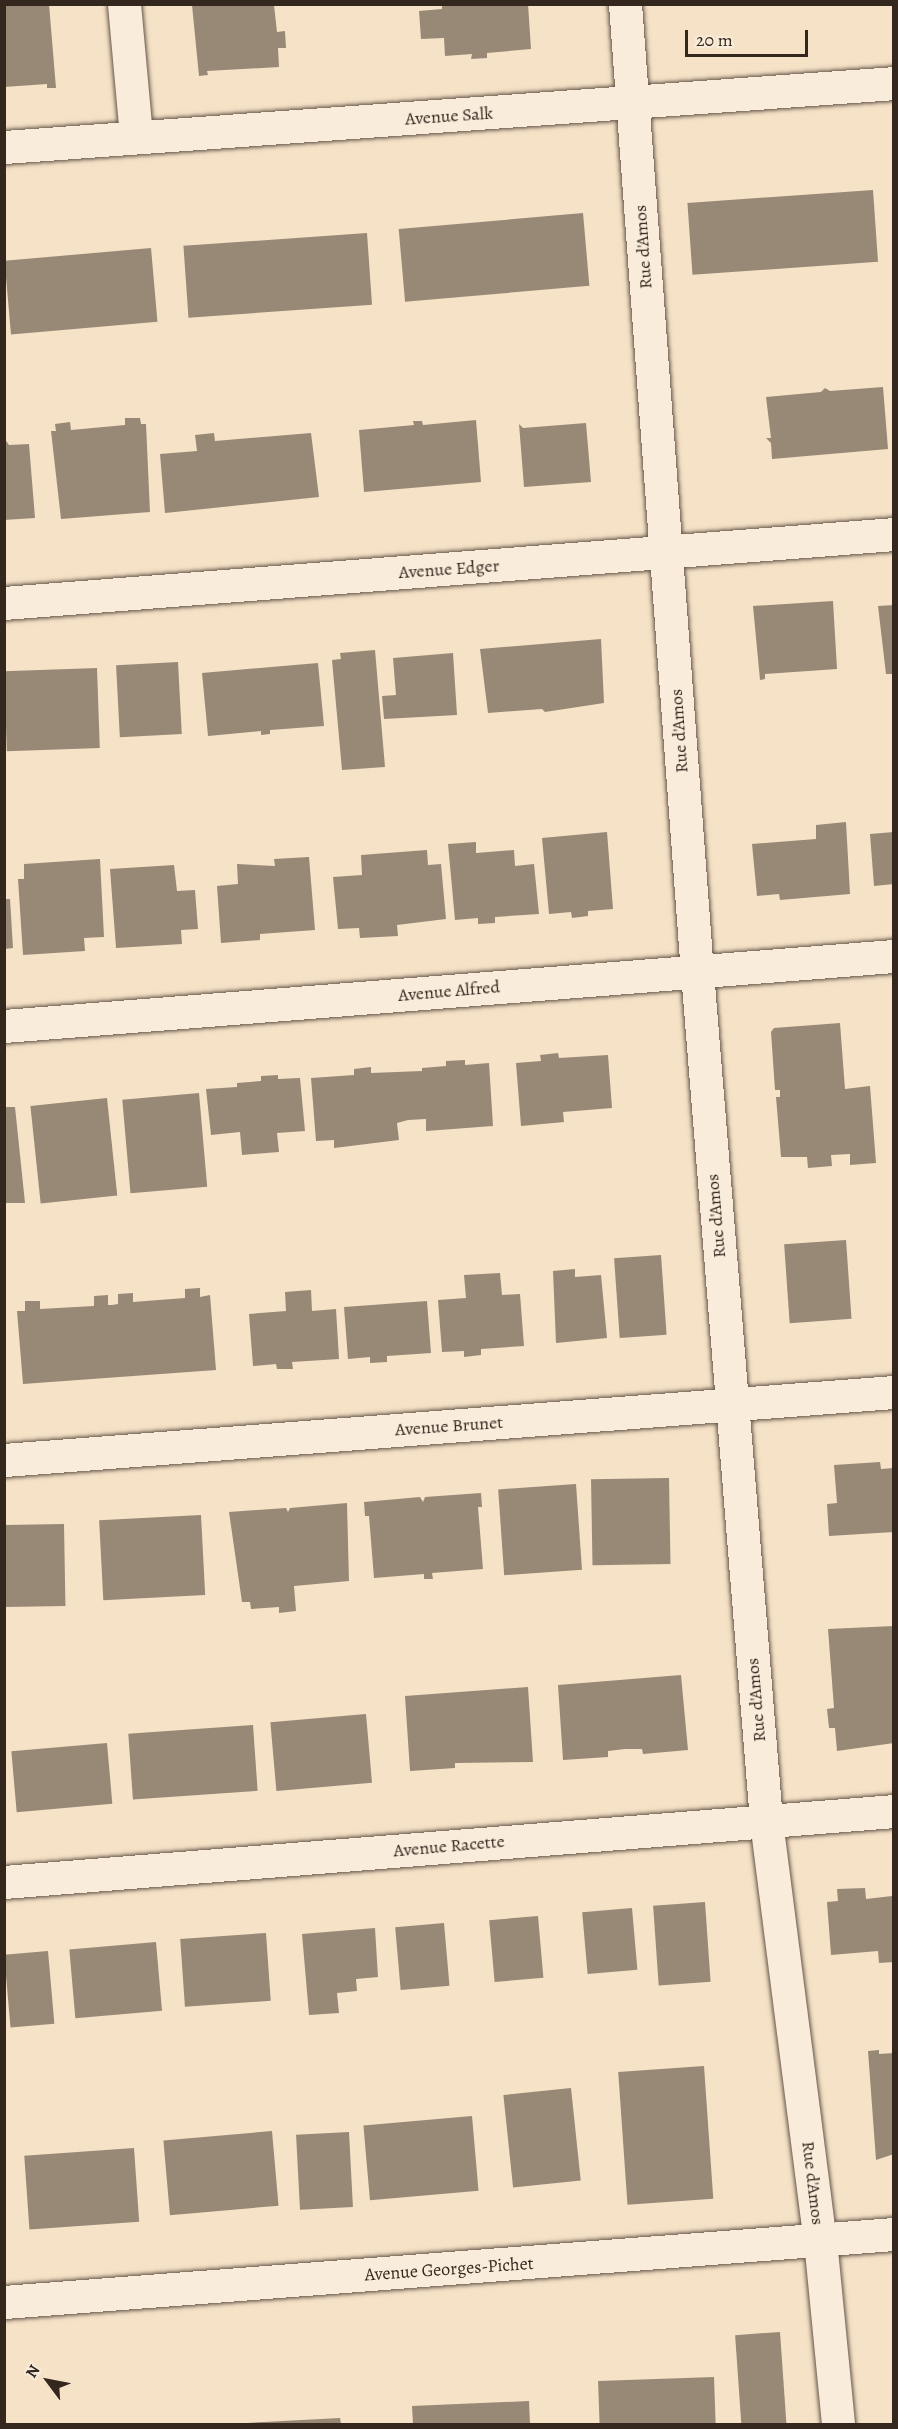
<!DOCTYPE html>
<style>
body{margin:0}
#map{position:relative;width:898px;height:2429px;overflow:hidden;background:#f6e2c7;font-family:Alegreya,serif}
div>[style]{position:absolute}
.building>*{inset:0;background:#988876;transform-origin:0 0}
.roads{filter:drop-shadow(0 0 2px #645648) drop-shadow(0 0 2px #645648)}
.minor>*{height:33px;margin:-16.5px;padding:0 16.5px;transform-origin:16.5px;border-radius:16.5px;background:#f9ecdb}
span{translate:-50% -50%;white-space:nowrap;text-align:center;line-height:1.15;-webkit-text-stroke:4.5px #f9ecdb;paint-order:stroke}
.street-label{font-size:18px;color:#33271e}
.frame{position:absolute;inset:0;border:6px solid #33271e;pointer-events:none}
.north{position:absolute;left:18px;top:2351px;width:60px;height:60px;-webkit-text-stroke:4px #f9ecdb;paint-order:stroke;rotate:302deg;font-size:16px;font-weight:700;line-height:24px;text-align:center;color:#33271e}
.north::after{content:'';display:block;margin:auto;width:21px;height:27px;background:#33271e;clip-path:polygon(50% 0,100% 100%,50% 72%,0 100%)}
.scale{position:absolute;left:685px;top:30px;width:123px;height:27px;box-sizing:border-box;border:3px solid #33271e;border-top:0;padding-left:8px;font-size:18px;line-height:21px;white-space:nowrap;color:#33271e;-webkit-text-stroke:4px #f9ecdb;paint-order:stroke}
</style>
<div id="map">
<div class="building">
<div style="clip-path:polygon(4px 4px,49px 4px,56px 88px,47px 88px,47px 84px,4px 87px)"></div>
<div style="clip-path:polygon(442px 4px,528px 4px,531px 49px,487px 53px,487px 58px,471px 59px,472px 54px,445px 56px,444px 38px,421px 39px,419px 11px,442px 9px)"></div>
<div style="clip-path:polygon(192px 5px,274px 5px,277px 32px,285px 31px,286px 48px,278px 48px,279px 67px,207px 71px,208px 75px,199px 76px)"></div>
<div style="left:873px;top:190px;width:72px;height:186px;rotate:86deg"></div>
<div style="left:583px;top:213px;width:73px;height:185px;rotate:85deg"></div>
<div style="left:367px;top:233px;width:72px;height:184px;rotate:86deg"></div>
<div style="left:151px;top:248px;width:74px;height:147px;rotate:85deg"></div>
<div style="clip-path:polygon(883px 387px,888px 449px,772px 459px,771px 443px,766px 438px,771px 438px,766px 397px,821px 392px,825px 388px,830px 391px)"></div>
<div style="clip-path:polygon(125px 418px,140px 418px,141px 424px,146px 424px,150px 512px,61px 519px,51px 431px,56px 431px,55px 424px,70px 422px,71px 430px,125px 425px)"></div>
<div style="clip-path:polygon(476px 420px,481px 482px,364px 492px,359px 430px,414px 425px,413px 421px,422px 421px,423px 425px)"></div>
<div style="clip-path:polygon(586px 423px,591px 482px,524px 487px,519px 424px,523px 428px)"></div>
<div style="clip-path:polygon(214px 433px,215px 441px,311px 433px,319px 497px,165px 513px,160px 454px,197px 451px,195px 435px)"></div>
<div style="clip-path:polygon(4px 438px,9px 445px,29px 444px,35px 518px,4px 520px)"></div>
<div style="clip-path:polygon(833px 601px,837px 669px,765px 674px,765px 679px,760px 680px,753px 606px)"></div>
<div style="clip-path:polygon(894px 605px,894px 674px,886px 674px,878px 606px)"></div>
<div style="clip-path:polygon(601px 639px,604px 703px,545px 712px,542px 709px,488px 713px,480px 649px)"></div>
<div style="clip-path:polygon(375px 650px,385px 767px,342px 770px,332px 660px,341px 659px,340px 653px)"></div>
<div style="clip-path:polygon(453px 653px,457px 715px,384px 719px,382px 696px,396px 695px,393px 658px)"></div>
<div style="left:178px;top:662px;width:72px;height:62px;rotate:87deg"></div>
<div style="clip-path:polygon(318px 663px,324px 726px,270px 730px,270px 734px,261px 735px,261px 731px,208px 736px,202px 673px)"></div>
<div style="left:97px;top:668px;width:80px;height:93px;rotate:88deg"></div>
<div style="clip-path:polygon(846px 822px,850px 894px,780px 900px,779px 894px,757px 896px,752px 844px,816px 839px,816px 825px)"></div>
<div style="clip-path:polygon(607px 832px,613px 909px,588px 911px,588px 916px,572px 918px,571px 912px,549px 914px,542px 838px)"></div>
<div style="clip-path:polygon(894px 832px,894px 884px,874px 886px,870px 834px)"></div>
<div style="clip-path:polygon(476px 842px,476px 853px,514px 850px,515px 866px,534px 864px,539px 914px,495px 917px,495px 923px,478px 924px,478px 918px,455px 920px,448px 844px)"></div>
<div style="clip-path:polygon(427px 850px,428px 865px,441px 864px,446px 919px,397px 925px,398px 936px,360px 938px,359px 928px,338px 929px,333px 877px,362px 875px,361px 855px)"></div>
<div style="clip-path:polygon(309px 857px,315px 930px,260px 934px,260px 940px,221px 943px,217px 886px,238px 884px,237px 864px,275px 866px,274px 859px)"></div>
<div style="clip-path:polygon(100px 859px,104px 937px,84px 938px,85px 951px,23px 955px,18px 879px,24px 879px,24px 864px)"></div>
<div style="clip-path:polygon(174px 865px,177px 891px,195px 890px,198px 929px,181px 930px,182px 944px,116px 948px,110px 869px)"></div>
<div style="clip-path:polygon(4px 899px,10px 899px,13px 948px,4px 949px)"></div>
<div style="clip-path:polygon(840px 1023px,845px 1089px,870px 1086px,876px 1163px,850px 1165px,850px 1154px,831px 1155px,832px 1166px,808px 1168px,807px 1157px,781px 1157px,776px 1097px,780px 1097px,780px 1090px,775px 1090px,771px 1032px,774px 1028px)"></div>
<div style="clip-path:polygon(558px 1053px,559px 1058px,608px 1055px,612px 1108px,563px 1112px,564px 1122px,521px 1126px,516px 1063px,541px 1061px,540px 1055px)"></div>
<div style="clip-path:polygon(465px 1060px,465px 1065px,489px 1063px,493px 1126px,426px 1131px,426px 1119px,408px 1120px,397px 1123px,399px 1140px,334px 1148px,334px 1140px,316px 1141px,311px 1078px,354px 1075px,354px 1069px,371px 1067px,371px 1073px,422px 1071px,422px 1068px,446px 1066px,446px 1061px)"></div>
<div style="clip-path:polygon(278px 1075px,278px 1079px,300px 1078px,305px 1131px,277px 1133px,279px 1152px,242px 1155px,240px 1132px,211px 1135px,206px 1089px,237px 1087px,237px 1083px,261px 1081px,261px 1076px)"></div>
<div style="left:199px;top:1093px;width:94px;height:77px;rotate:85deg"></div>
<div style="left:107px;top:1098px;width:98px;height:77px;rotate:84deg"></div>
<div style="clip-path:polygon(4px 1107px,15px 1107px,25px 1203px,4px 1203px)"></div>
<div style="left:846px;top:1240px;width:79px;height:62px;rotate:86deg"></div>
<div style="left:661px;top:1255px;width:80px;height:47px;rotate:86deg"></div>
<div style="clip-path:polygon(575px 1269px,575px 1277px,601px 1275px,607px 1338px,556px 1343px,553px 1271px)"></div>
<div style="clip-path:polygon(500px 1273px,502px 1295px,520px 1294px,524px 1346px,481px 1349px,481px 1355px,464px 1357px,464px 1351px,442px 1352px,438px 1300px,466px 1298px,464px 1275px)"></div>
<div style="clip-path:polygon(200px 1288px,200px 1297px,210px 1295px,216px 1370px,23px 1384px,17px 1311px,25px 1311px,25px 1301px,40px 1301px,40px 1309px,94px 1306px,94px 1296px,108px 1295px,108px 1305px,112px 1305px,118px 1304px,118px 1294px,133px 1293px,133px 1302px,185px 1298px,185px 1289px)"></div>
<div style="clip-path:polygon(311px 1290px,312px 1311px,336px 1309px,339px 1359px,292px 1362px,293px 1369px,277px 1369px,276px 1364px,253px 1366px,249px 1314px,286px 1311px,285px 1292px)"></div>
<div style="clip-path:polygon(427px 1301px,431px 1353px,387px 1356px,387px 1362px,370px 1363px,370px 1357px,348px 1359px,344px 1307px)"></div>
<div style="clip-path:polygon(880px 1462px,881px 1469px,894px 1468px,894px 1532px,829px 1536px,827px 1504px,837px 1503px,834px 1465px)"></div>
<div style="left:669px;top:1478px;width:86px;height:78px;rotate:89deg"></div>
<div style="left:576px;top:1484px;width:86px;height:78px;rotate:86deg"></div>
<div style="clip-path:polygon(481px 1493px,482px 1507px,478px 1507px,483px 1569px,432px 1573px,433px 1579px,424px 1579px,424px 1574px,374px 1578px,369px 1516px,365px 1516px,364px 1502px,420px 1497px,423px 1502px,425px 1497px)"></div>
<div style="clip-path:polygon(347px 1503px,349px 1581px,294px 1586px,296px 1611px,279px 1613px,279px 1607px,251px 1609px,250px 1602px,242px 1602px,229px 1512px,286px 1508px,288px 1512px,290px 1508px)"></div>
<div style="left:201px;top:1515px;width:80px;height:102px;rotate:87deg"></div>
<div style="left:64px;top:1524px;width:82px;height:60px;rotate:89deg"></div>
<div style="clip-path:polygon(894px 1626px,894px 1743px,837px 1751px,835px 1728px,829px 1728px,827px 1709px,834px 1708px,828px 1629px)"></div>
<div style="clip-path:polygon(681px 1675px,688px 1750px,643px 1754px,642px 1749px,625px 1749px,608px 1751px,608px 1757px,563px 1760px,558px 1685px)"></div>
<div style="clip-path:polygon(528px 1687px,533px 1762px,455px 1763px,455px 1768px,410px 1771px,405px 1696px)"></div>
<div style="left:366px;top:1714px;width:69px;height:96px;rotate:85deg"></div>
<div style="left:253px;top:1725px;width:66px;height:125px;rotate:86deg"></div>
<div style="left:107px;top:1743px;width:61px;height:96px;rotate:85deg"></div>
<div style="clip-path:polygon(865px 1888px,866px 1899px,892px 1896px,894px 1962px,879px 1963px,878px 1951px,831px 1955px,827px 1902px,838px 1901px,837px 1889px)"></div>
<div style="left:705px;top:1902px;width:80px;height:52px;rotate:86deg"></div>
<div style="left:632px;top:1908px;width:62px;height:50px;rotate:85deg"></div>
<div style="left:538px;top:1916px;width:62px;height:49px;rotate:85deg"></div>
<div style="left:444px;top:1923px;width:63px;height:49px;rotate:85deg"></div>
<div style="clip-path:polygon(375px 1928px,378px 1977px,356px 1979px,357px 1991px,337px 1993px,339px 2013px,309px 2015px,302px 1934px)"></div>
<div style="left:266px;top:1933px;width:68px;height:86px;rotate:86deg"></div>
<div style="left:156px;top:1942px;width:69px;height:87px;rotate:85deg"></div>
<div style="left:48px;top:1951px;width:73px;height:44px;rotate:85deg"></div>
<div style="clip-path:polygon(879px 2050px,879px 2054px,894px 2053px,894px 2154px,876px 2160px,868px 2051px)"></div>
<div style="left:704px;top:2066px;width:133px;height:86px;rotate:86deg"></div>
<div style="left:571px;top:2088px;width:93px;height:68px;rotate:84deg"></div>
<div style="left:472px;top:2116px;width:75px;height:109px;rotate:85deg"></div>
<div style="left:272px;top:2131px;width:75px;height:109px;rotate:85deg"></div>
<div style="left:349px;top:2132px;width:75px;height:53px;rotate:87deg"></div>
<div style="left:134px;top:2148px;width:74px;height:110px;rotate:86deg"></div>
<div style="left:780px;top:2332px;width:92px;height:45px;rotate:86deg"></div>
<div style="left:714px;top:2377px;width:47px;height:116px;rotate:88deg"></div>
<div style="clip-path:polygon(529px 2401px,530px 2424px,413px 2424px,412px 2406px)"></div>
<div style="clip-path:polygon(340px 2418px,341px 2424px,247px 2424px,247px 2423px)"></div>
</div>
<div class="roads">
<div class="minor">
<div style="left:124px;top:4px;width:133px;rotate:84.8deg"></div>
<div style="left:625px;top:4px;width:971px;rotate:85.75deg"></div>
<div style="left:697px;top:972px;width:852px;rotate:85.35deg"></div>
<div style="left:766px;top:1821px;width:422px;rotate:82.7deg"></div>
<div style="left:820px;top:2240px;width:185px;rotate:84.4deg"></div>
<div style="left:4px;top:147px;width:892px;rotate:-4.11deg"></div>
<div style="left:4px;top:603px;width:893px;rotate:-4.43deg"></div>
<div style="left:4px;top:1026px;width:893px;rotate:-4.5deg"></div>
<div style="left:4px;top:1460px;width:893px;rotate:-4.37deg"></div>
<div style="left:4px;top:1882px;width:893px;rotate:-4.56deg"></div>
<div style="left:4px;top:2302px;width:893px;rotate:-4.37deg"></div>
</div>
</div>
<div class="street-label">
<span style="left:449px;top:116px;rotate:-4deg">Avenue Salk</span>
<span style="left:643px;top:247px;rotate:-94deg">Rue d'Amos</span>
<span style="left:449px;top:569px;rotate:-4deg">Avenue Edger</span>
<span style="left:679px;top:731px;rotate:-94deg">Rue d'Amos</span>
<span style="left:449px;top:991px;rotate:-5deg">Avenue Alfred</span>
<span style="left:716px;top:1216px;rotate:-95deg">Rue d'Amos</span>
<span style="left:449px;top:1426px;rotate:-4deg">Avenue Brunet</span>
<span style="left:756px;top:1700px;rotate:-95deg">Rue d'Amos</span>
<span style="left:449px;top:1846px;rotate:-5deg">Avenue Racette</span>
<span style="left:813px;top:2183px;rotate:83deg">Rue d'Amos</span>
<span style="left:449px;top:2269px;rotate:-4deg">Avenue Georges-Pichet</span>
</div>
<div class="frame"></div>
<div class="north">N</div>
<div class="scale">20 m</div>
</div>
